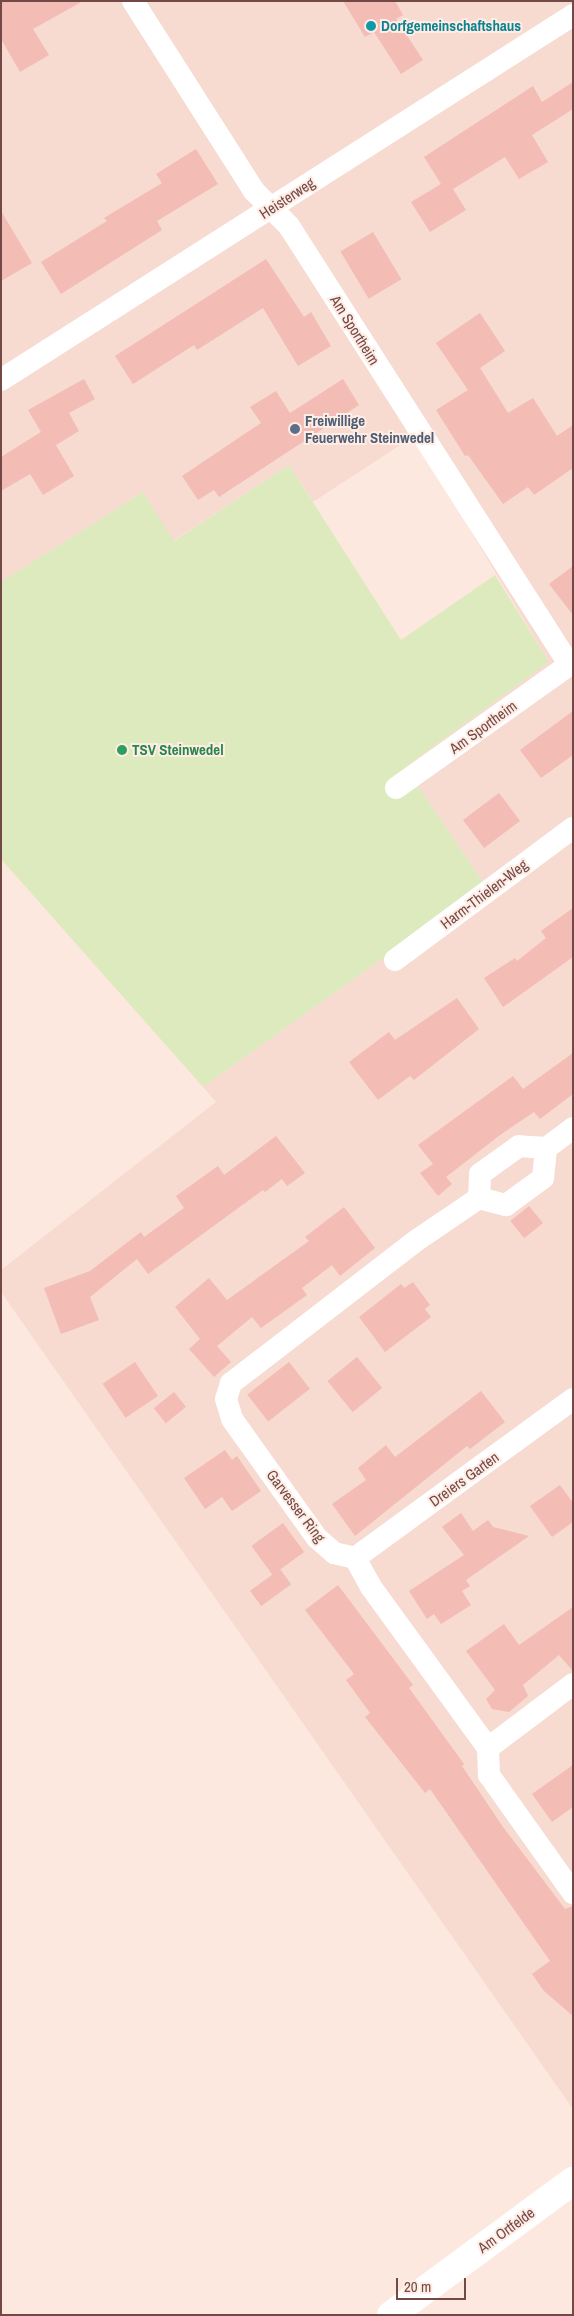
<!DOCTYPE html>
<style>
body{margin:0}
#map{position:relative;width:574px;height:2316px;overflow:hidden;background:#fde8df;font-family:"Archivo Narrow",sans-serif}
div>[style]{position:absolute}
.residential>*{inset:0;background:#f7dad0}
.green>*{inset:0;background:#ddeabd}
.building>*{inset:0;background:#f3bcb5;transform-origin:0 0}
.minor>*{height:22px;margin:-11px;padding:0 11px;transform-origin:11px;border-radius:11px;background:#fff}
.tertiary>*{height:28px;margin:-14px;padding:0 14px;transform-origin:14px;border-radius:14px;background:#fff}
.dots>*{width:14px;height:14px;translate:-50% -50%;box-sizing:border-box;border:2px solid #ffede5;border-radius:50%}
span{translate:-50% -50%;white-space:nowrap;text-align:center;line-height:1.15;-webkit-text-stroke:4px #ffede5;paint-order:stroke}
.culture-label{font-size:15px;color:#0d838f;font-weight:700}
.left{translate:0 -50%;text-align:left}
.street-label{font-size:15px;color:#734946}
.service-label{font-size:15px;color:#4e5e75;font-weight:700}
.leisure-label{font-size:15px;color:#27864d;font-weight:700}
.frame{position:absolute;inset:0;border:2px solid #734946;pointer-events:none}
.scale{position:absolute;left:396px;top:2278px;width:70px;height:22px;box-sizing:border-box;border:2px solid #734946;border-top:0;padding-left:6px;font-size:15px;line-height:18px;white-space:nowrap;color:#734946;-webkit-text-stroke:4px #ffede5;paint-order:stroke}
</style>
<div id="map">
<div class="residential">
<div style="clip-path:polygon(1px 1px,573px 1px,573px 2109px,1px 1292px,1px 1270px,216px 1102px,203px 1087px,485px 885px,405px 767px,549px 662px,414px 436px,313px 502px,289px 465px,173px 541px,143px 492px,1px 582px)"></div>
</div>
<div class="green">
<div style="clip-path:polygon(289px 465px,401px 640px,495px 575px,549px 662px,405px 767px,485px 885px,203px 1087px,1px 859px,1px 582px,143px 492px,174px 541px)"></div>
</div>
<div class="building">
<div style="clip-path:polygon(1px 1px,83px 1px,33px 29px,49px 55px,20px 72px,1px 39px)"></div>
<div style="clip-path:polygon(343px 1px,395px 1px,403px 15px,396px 19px,423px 60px,401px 74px,374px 32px,365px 37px)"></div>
<div style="clip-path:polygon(573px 82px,573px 109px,532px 135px,548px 162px,519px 179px,505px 157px,453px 189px,466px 210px,430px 232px,411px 202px,441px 184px,424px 157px,533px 86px,542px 102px)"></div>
<div style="clip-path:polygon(196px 149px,218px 184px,157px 221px,162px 230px,61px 294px,41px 262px,107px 221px,104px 218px,162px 183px,156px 174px)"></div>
<div style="clip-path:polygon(1px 211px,32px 263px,1px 281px)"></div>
<div style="left:373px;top:232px;width:55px;height:38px;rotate:59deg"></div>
<div style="clip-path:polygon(266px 259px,304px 317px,311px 312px,331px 346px,298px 366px,263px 308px,197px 350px,194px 345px,133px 384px,115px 356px)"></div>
<div style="clip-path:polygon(480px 313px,505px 351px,480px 368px,508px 413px,533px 398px,557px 436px,573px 425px,573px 468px,534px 495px,528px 487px,503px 504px,468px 455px,465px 456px,436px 410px,468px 390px,436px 343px)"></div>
<div style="clip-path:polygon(84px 379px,95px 399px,69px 413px,79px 431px,56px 445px,74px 476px,43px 495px,30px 474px,1px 491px,1px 457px,41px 432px,28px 410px)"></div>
<div style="clip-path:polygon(343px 379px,359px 405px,219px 497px,214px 490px,198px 500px,182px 476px,261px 423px,250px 407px,276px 391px,290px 413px)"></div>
<div style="clip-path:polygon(573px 566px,573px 615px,549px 584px)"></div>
<div style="clip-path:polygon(573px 711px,573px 755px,541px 778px,520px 750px)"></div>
<div style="left:499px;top:793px;width:35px;height:45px;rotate:53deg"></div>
<div style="clip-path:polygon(573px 908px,573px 957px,503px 1007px,484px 978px,515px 958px,517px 961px,546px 938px,541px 931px)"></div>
<div style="clip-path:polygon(457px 998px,479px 1029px,414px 1080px,410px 1076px,378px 1100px,349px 1062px,389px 1032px,395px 1040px)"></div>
<div style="clip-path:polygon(573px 1053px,573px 1094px,540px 1119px,534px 1112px,500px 1135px,446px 1177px,452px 1184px,438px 1196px,420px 1173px,433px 1164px,418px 1145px,513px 1076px,523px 1089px)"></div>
<div style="clip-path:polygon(276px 1136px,305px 1173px,287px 1186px,282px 1179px,265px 1192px,263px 1190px,148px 1274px,137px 1259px,90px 1297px,99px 1320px,61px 1334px,44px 1288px,90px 1271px,141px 1232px,144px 1237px,184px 1208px,176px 1196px,218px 1166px,224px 1175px)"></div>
<div style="left:529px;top:1206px;width:22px;height:24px;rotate:51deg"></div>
<div style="clip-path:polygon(344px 1207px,375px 1248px,340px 1276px,332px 1265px,302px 1288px,307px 1295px,261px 1328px,252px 1317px,217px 1346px,231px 1362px,214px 1377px,189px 1349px,200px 1339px,175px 1307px,209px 1278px,227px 1300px,309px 1241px,305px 1237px)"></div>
<div style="clip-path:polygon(413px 1282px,430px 1305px,425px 1309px,431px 1317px,385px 1352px,359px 1317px,401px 1284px,404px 1288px)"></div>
<div style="left:357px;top:1357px;width:40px;height:38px;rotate:51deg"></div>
<div style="left:135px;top:1362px;width:41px;height:39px;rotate:56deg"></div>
<div style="left:289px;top:1362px;width:34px;height:53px;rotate:52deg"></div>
<div style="clip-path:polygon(481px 1391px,505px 1422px,470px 1449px,467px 1446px,355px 1536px,332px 1504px,366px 1480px,358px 1468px,386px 1445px,395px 1457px)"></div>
<div style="left:174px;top:1392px;width:19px;height:26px;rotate:51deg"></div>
<div style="clip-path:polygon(225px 1450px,232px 1460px,237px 1456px,261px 1491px,232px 1511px,222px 1497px,205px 1509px,184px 1478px)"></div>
<div style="clip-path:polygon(560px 1485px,573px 1503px,573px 1522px,552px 1537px,530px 1506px)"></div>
<div style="clip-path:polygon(461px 1513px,473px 1531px,488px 1520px,493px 1527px,529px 1536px,466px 1580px,470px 1586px,462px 1591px,471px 1605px,441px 1624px,434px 1614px,427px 1619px,409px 1591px,464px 1555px,442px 1527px)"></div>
<div style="left:283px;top:1523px;width:36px;height:39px;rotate:54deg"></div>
<div style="left:280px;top:1569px;width:19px;height:37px;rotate:54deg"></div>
<div style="clip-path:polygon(338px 1585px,413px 1685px,409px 1688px,464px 1764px,462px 1766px,503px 1827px,565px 1909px,573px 1906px,573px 2016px,544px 1991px,532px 1974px,550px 1961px,430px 1789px,425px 1793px,365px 1717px,370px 1713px,346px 1680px,354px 1674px,305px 1610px)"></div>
<div style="clip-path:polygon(573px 1607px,573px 1671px,559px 1655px,523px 1685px,528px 1696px,509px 1712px,492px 1709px,486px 1699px,495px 1690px,466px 1651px,504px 1624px,519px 1645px)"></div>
<div style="clip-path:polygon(573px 1765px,573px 1807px,552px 1822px,532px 1794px)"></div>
</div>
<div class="minor">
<div style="left:133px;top:1px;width:225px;rotate:57.5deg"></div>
<div style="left:254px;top:191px;width:49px;rotate:45deg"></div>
<div style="left:289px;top:226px;width:520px;rotate:57.41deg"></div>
<div style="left:1px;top:380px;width:679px;rotate:-32.54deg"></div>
<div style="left:396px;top:788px;width:217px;rotate:-35.4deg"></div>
<div style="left:395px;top:960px;width:222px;rotate:-36.6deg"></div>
<div style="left:573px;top:1128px;width:34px;rotate:143deg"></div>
<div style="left:546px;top:1148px;width:27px;rotate:-176deg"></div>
<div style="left:519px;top:1146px;width:48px;rotate:144.3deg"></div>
<div style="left:480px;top:1174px;width:24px;rotate:92deg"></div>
<div style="left:479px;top:1198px;width:75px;rotate:145.9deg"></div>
<div style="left:417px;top:1240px;width:235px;rotate:142.4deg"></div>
<div style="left:231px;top:1383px;width:17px;rotate:107deg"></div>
<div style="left:226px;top:1399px;width:21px;rotate:73deg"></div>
<div style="left:232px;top:1419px;width:146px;rotate:54.5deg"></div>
<div style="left:317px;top:1538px;width:23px;rotate:41deg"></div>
<div style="left:334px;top:1553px;width:22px;rotate:13deg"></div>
<div style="left:355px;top:1558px;width:33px;rotate:61deg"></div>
<div style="left:371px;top:1587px;width:199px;rotate:54deg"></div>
<div style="left:488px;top:1748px;width:27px;rotate:88deg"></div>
<div style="left:489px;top:1775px;width:145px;rotate:54.6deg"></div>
<div style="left:479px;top:1198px;width:28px;rotate:15deg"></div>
<div style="left:506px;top:1205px;width:46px;rotate:-36.1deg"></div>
<div style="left:543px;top:1178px;width:30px;rotate:-84deg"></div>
<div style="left:355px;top:1558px;width:270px;rotate:-36.1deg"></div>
<div style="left:488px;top:1748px;width:106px;rotate:-37deg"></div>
</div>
<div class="tertiary">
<div style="left:391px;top:2315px;width:226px;rotate:-36.4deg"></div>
</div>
<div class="dots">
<div style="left:371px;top:26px;background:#0f9aa8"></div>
<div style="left:295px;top:429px;background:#5c6f8a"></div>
<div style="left:122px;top:750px;background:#2e9e5b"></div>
</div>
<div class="culture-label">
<span class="left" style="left:381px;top:26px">Dorfgemeinschaftshaus</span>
</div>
<div class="street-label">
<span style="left:287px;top:198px;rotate:-33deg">Heisterweg</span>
<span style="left:355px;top:330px;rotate:58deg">Am Sportheim</span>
<span style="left:483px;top:727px;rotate:-36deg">Am Sportheim</span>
<span style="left:484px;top:894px;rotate:-37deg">Harm-Thielen-Weg</span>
<span style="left:464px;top:1479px;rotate:-36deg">Dreiers Garten</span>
<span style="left:296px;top:1506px;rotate:53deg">Garvesser Ring</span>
<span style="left:506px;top:2230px;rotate:-36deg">Am Ortfelde</span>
</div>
<div class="service-label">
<span class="left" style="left:305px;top:429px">Freiwillige<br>Feuerwehr Steinwedel</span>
</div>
<div class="leisure-label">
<span class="left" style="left:132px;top:750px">TSV Steinwedel</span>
</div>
<div class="frame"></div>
<div class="scale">20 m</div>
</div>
